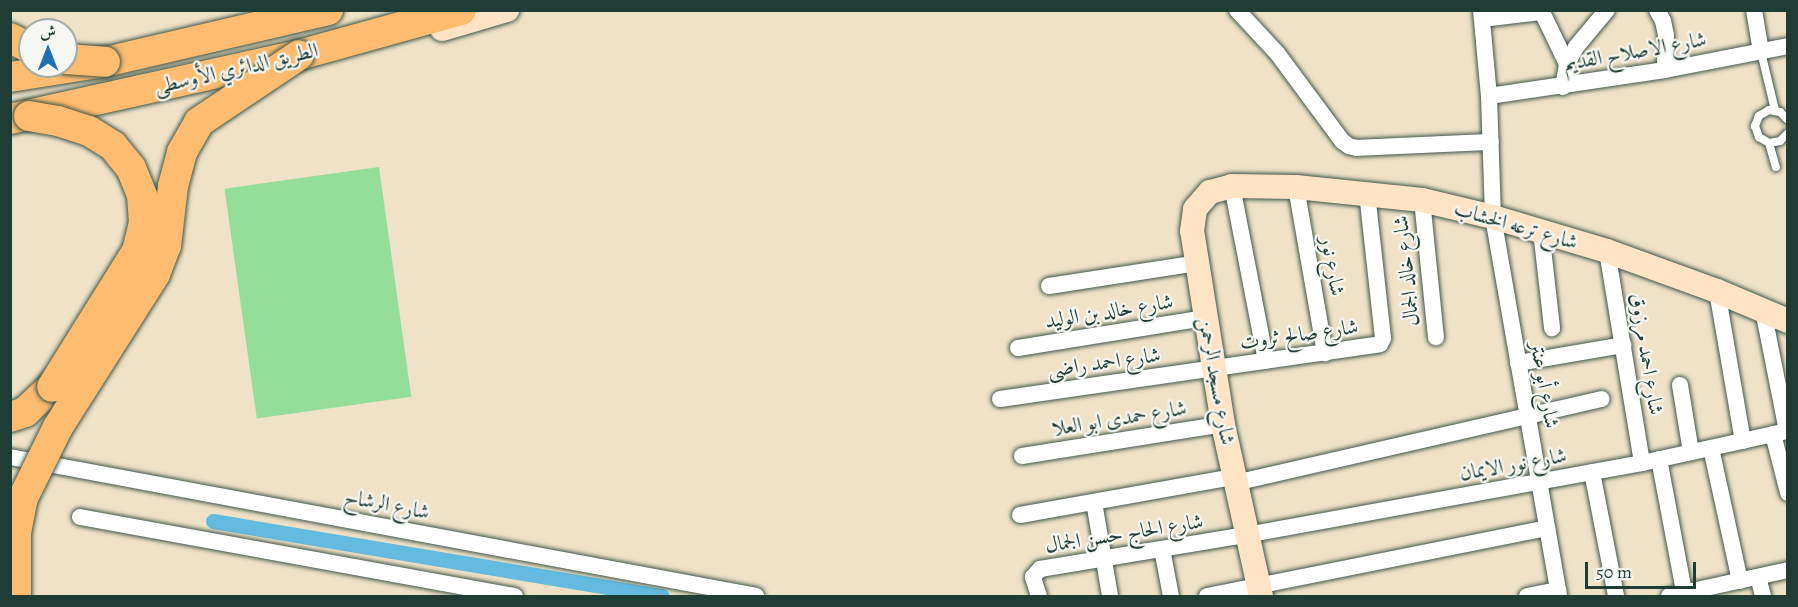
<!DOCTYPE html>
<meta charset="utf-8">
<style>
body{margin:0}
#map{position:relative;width:1798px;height:607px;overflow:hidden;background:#efe2c7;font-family:Alegreya,Amiri,serif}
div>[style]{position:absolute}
.green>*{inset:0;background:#94de9a;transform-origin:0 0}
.canal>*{height:15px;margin:-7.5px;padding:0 7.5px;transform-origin:7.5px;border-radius:7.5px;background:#63bce0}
.roads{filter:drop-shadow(0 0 2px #3e564a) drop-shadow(0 0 2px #3e564a)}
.lane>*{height:8px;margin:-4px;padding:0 4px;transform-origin:4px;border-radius:4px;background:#fff}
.street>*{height:16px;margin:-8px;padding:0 8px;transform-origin:8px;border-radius:8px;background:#fff}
.secondary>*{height:24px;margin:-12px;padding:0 12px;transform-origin:12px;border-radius:12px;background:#fee4c5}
.highway>*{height:30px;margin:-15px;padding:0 15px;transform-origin:15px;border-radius:15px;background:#fdbc6f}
.bridges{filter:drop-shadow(0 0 2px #3e564a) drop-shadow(0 0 2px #3e564a)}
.highway-bridge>*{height:30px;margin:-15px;padding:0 15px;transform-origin:15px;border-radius:15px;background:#fdbc6f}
span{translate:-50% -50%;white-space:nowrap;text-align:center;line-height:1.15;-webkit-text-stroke:4.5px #f6f6f2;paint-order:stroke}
.street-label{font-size:21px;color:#1f3d34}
.frame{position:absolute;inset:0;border:12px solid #1f3d34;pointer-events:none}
.north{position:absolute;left:18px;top:18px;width:60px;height:60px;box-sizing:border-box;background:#f6f6f2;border:2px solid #a0aca6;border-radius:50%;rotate:0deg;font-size:16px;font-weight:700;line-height:24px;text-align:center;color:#1f3d34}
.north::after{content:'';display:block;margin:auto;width:21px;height:27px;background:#1f6fb2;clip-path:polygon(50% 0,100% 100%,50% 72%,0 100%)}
.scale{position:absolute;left:1585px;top:562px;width:111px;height:27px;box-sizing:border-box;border:3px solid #1f3d34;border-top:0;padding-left:8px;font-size:18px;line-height:21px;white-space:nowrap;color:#1f3d34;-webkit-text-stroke:4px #f6f6f2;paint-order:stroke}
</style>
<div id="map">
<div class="green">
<div style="left:379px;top:167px;width:232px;height:156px;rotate:82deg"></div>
</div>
<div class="canal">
<div style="left:213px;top:521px;width:455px;rotate:9.5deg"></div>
</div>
<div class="roads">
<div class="lane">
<div style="left:1761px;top:52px;width:60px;rotate:76.4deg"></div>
<div style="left:1788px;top:120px;width:11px;rotate:-135deg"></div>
<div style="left:1780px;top:112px;width:11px;rotate:-170deg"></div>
<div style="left:1769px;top:110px;width:12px;rotate:149deg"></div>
<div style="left:1759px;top:116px;width:11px;rotate:112deg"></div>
<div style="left:1755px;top:126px;width:12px;rotate:70deg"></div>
<div style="left:1759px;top:137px;width:12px;rotate:31deg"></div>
<div style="left:1769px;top:143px;width:11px;rotate:-10deg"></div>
<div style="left:1780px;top:141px;width:11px;rotate:-45deg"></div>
<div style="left:1769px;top:143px;width:25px;rotate:74deg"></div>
</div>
<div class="street">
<div style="left:1237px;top:10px;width:59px;rotate:47.1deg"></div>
<div style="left:1277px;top:53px;width:109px;rotate:53.5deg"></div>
<div style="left:1342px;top:141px;width:9px;rotate:36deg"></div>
<div style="left:1349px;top:146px;width:8px;rotate:14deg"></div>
<div style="left:1357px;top:148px;width:134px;rotate:-2.6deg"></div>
<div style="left:1481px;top:10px;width:86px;rotate:84.7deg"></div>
<div style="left:1489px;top:96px;width:121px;rotate:88.1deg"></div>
<div style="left:1493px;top:217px;width:385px;rotate:80.1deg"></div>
<div style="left:1541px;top:10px;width:60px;rotate:64.3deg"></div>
<div style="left:1657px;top:10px;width:13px;rotate:61deg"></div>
<div style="left:1663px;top:21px;width:14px;rotate:78deg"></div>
<div style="left:1666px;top:35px;width:35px;rotate:92deg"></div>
<div style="left:1754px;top:10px;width:43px;rotate:80.5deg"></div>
<div style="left:1482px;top:19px;width:59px;rotate:-6.8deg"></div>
<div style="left:1563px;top:87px;width:23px;rotate:-80deg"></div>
<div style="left:1567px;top:64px;width:19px;rotate:-62deg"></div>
<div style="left:1576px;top:47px;width:48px;rotate:-50deg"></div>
<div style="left:1489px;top:96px;width:178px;rotate:-8.4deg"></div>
<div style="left:1665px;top:70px;width:125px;rotate:-11deg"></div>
<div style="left:1232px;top:186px;width:178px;rotate:79deg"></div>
<div style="left:1296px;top:187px;width:169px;rotate:80.1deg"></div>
<div style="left:1422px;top:200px;width:138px;rotate:84.2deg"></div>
<div style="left:1541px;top:231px;width:98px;rotate:83.5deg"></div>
<div style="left:1607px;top:251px;width:215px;rotate:80.6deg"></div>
<div style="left:1049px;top:286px;width:150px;rotate:-8.8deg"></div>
<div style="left:1717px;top:291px;width:152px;rotate:80.2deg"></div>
<div style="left:1763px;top:310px;width:123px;rotate:78.8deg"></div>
<div style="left:1018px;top:348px;width:190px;rotate:-9.1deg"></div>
<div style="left:1518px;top:363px;width:107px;rotate:-9.7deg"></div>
<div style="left:1680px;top:385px;width:68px;rotate:80.7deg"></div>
<div style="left:1000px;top:399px;width:384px;rotate:-8.2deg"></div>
<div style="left:1380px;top:344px;width:7px;rotate:-63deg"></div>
<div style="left:1383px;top:338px;width:147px;rotate:-96.3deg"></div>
<div style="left:1773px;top:434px;width:61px;rotate:75.7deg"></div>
<div style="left:1711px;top:448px;width:136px;rotate:77.7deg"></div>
<div style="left:1022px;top:456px;width:204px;rotate:-9deg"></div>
<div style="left:10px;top:457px;width:759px;rotate:10.55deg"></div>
<div style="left:1659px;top:459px;width:139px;rotate:79.3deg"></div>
<div style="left:1592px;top:472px;width:126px;rotate:79deg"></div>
<div style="left:1235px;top:483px;width:376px;rotate:-12.9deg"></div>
<div style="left:1094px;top:502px;width:95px;rotate:80.3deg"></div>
<div style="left:1020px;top:515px;width:217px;rotate:-10.1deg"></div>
<div style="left:80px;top:517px;width:442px;rotate:10.3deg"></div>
<div style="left:1162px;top:549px;width:48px;rotate:79.2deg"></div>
<div style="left:1758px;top:577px;width:20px;rotate:75deg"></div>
<div style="left:1039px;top:596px;width:20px;rotate:-108deg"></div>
<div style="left:1033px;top:577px;width:11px;rotate:-49deg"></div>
<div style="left:1040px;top:569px;width:209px;rotate:-9.4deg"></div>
<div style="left:1246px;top:535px;width:402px;rotate:-10.3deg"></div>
<div style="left:1642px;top:463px;width:149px;rotate:-12.4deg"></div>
<div style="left:1207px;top:596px;width:347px;rotate:-11.3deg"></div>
<div style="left:1527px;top:596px;width:32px;rotate:-11deg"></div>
<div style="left:1669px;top:596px;width:122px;rotate:-12.3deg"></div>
</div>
<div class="secondary">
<div style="left:442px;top:29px;width:68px;rotate:-16.3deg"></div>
<div style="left:1261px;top:596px;width:176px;rotate:-102.5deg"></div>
<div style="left:1223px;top:424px;width:195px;rotate:-99.1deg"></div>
<div style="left:1192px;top:231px;width:22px;rotate:-82deg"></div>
<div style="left:1195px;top:209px;width:23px;rotate:-49deg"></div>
<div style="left:1210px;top:192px;width:23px;rotate:-15deg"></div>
<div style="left:1232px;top:186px;width:64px;rotate:0.9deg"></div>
<div style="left:1296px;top:187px;width:127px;rotate:5.9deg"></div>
<div style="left:1422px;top:200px;width:73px;rotate:13.5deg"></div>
<div style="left:1493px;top:217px;width:119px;rotate:16.6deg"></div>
<div style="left:1607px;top:251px;width:117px;rotate:20deg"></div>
<div style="left:1717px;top:291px;width:77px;rotate:22.9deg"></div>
</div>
<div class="highway">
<div style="left:10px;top:38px;width:22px;rotate:27deg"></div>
<div style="left:10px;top:77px;width:96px;rotate:-9deg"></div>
<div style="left:105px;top:62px;width:229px;rotate:-13.1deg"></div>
<div style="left:10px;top:119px;width:296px;rotate:-12.5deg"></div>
<div style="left:299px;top:55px;width:168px;rotate:-15.5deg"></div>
<div style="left:10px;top:417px;width:16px;rotate:-18deg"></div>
<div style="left:25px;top:412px;width:37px;rotate:-43deg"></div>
</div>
</div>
<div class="bridges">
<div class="highway-bridge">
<div style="left:66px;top:59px;width:39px;rotate:4deg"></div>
<div style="left:29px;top:116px;width:29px;rotate:10deg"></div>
<div style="left:58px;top:121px;width:33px;rotate:18deg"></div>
<div style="left:89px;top:131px;width:28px;rotate:32deg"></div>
<div style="left:113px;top:146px;width:28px;rotate:51deg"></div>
<div style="left:131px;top:168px;width:29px;rotate:68deg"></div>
<div style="left:142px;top:195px;width:28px;rotate:86deg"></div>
<div style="left:144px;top:223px;width:29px;rotate:104deg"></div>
<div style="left:137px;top:251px;width:160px;rotate:122deg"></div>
<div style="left:16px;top:596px;width:63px;rotate:-90deg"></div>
<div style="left:16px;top:533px;width:36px;rotate:-79deg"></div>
<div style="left:23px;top:498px;width:79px;rotate:-63.8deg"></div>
<div style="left:58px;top:427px;width:181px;rotate:-57.6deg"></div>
<div style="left:155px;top:274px;width:30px;rotate:-69deg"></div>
<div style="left:166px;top:246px;width:60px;rotate:-83.3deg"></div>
<div style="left:173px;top:186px;width:35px;rotate:-75deg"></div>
<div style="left:182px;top:152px;width:34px;rotate:-60deg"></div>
<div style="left:199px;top:122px;width:120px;rotate:-33.8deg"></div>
</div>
</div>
<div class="street-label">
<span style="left:1635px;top:51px;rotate:-10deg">شارع الاصلاح القديم</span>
<span style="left:236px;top:68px;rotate:-13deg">الطريق الدائري الأوسطى</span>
<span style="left:1516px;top:225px;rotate:16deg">شارع ترعه الخشاب</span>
<span style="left:1333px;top:266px;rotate:80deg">شارع نور</span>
<span style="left:1406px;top:271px;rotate:-96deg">شارع خالد الجمال</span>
<span style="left:1109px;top:311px;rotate:-9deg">شارع خالد بن الوليد</span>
<span style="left:1299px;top:334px;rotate:-8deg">شارع صالح ثروت</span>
<span style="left:1647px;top:354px;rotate:81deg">شارع احمد مرزوق</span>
<span style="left:1104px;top:362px;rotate:-8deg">شارع احمد راضى</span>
<span style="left:1217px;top:381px;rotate:80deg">شارع مسجد الرحمن</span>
<span style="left:1545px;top:385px;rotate:80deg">شارع أبو عنتر</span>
<span style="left:1119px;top:418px;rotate:-9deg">شارع حمدى ابو العلا</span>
<span style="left:1513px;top:464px;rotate:-10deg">شارع نور الايمان</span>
<span style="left:387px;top:504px;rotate:11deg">شارع الرشاح</span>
<span style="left:1124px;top:533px;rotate:-9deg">شارع الحاج حسن الجمال</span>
</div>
<div class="frame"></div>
<div class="north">ش</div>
<div class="scale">50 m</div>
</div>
